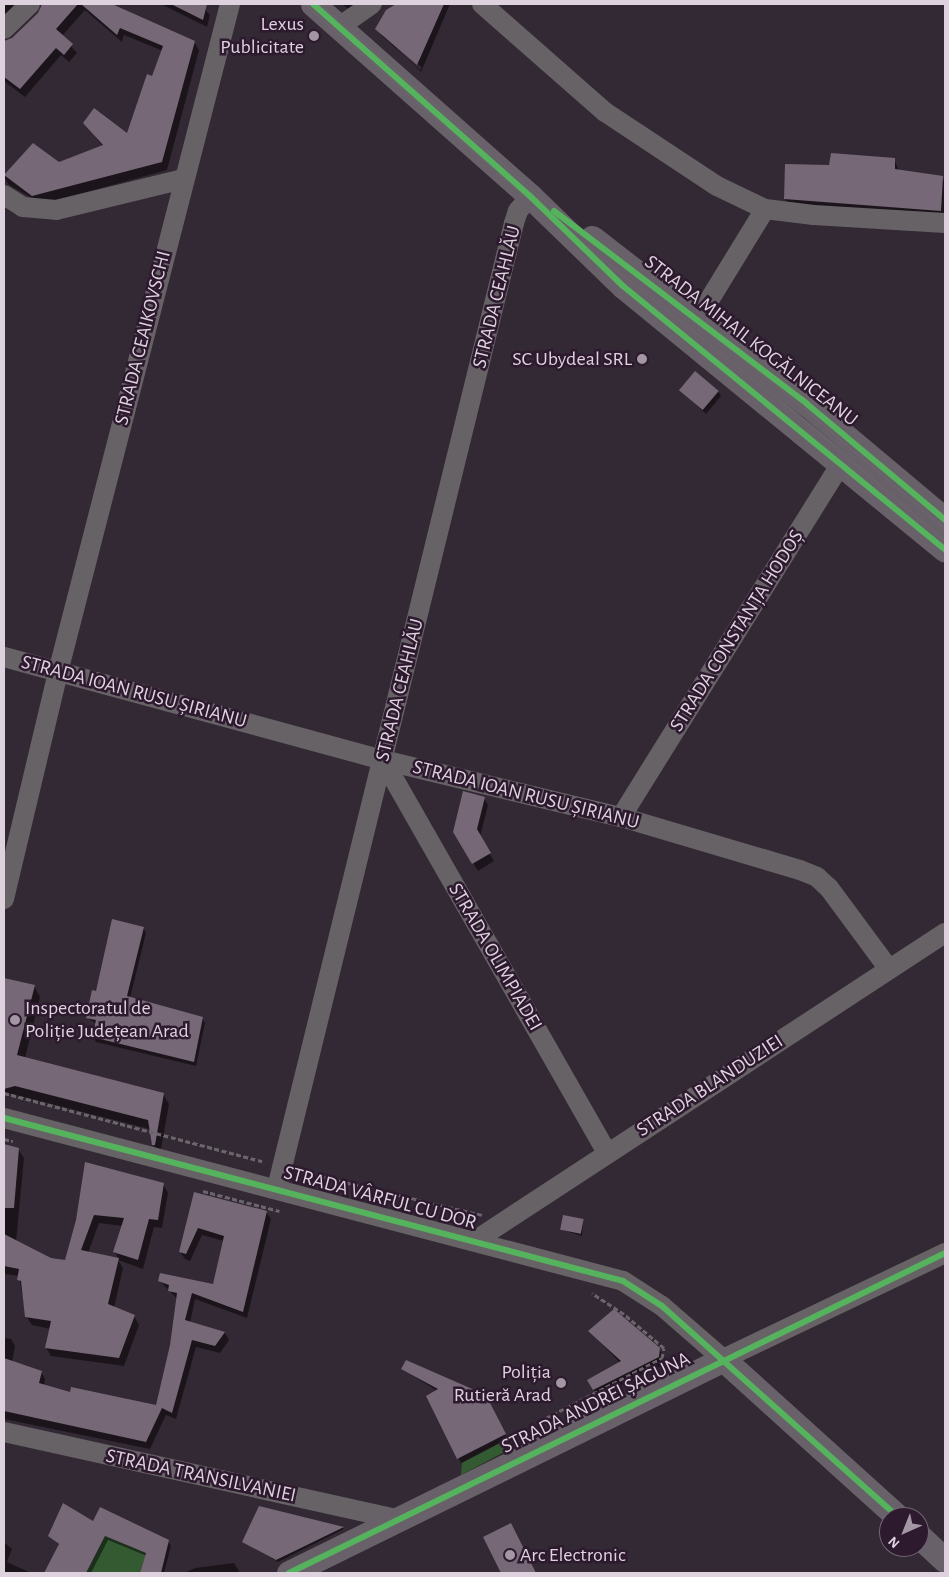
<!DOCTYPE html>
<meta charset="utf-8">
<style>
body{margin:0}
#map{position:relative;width:949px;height:1577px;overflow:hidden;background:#332934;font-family:"Alegreya Sans",sans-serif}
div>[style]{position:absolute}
.green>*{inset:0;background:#345a31}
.shadow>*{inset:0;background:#0007}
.building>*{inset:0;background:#776878;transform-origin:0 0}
.path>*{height:3px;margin-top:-1.5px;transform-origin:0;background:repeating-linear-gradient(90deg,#6a656b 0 5px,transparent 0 7.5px)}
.minor>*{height:20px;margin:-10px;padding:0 10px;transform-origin:10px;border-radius:10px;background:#666266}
.major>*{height:25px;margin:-12.5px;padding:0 12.5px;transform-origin:12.5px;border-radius:12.5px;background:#696169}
.tram>*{height:1px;margin:-0.5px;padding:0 0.5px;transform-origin:0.5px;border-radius:0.5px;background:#6d666d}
.cycleway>*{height:6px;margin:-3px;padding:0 3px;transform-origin:3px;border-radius:3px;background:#56b35d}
.dots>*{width:14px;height:14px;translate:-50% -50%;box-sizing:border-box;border:2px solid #2d1a2e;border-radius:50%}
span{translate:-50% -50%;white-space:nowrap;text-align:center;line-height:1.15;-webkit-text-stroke:5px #2d1a2e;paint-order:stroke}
.poi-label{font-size:20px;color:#dfd2df}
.right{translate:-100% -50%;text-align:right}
.left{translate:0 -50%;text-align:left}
.street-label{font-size:20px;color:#dfd2df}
.frame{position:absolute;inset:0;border:5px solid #dfd2df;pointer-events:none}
.north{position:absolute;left:879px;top:1507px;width:50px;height:50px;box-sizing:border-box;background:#2d1a2e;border:1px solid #746475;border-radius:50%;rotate:224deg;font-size:14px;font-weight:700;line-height:20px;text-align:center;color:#dfd2df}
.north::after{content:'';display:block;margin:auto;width:18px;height:22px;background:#a397a3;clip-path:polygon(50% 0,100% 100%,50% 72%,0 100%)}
</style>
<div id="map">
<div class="green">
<div style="clip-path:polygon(504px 1441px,512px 1448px,461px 1475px,462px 1463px)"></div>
<div style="clip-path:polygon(105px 1536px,146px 1553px,140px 1573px,86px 1573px)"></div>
</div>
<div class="shadow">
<div style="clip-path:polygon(4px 4px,26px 4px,4px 25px)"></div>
<div style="clip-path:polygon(41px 4px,112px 4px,194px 42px,199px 50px,167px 170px,43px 204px,9px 185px,4px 177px,33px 144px,59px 163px,103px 147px,85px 123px,128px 135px,163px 51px,124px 35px,122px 42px,85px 10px,62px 36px,77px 53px,69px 62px,61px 55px,25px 97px,4px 81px,4px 41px,13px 39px,40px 13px)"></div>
<div style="clip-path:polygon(161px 4px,200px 4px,210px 15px,207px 27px)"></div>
<div style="clip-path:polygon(342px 4px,363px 4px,352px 12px)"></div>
<div style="clip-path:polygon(evenodd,398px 4px,450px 4px,421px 72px,377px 29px,387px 11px,398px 4px,381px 32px,422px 68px,420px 70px,381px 35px,381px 32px)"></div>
<div style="clip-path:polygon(894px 159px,899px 171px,942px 178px,945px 182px,944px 218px,790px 207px,785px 199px,830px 166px)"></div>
<div style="clip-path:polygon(680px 390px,718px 391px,721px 396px,706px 414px)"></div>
<div style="clip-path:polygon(484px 798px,488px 805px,480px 837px,494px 861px,478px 871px,454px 832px)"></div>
<div style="clip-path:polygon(143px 928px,146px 933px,130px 998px,202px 1018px,205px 1023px,196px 1066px,96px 1042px,93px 1037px,96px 1024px,88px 1018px,97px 992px)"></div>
<div style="clip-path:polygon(4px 980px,34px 986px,40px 997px,25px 1058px,163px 1094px,169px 1104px,160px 1155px,153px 1144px,150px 1129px,4px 1092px)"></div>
<div style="clip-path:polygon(evenodd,4px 1146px,18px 1149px,24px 1158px,16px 1242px,50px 1259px,66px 1261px,78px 1220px,163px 1184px,168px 1193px,162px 1228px,154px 1227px,143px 1269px,118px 1260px,123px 1268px,114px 1308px,134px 1316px,139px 1325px,124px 1366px,51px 1356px,46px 1348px,51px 1329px,32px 1325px,26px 1316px,19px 1276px,4px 1274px,4px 1146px,99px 1223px,123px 1226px,115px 1252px,119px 1260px,88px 1253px,99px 1223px)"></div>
<div style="clip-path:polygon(195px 1194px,266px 1212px,271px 1219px,247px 1318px,195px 1299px,190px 1323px,225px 1333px,229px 1340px,220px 1353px,196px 1347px,176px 1419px,166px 1415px,150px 1449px,4px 1419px,4px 1338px,11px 1339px,15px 1346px,12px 1362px,41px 1372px,45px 1379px,44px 1386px,70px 1393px,157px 1406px,171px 1345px,177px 1299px,160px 1281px,214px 1285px,224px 1241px,202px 1235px,190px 1261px,185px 1259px,180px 1252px)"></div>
<div style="clip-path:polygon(583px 1220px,582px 1236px,562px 1230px)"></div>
<div style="clip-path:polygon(590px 1331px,659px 1349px,664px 1357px,663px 1365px,598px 1397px,589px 1381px,620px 1363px)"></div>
<div style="clip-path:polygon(403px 1369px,488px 1401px,507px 1439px,461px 1463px,428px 1396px,437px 1391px)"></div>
<div style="clip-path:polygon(260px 1507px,343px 1528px,344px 1529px,278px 1562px,244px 1542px)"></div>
<div style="clip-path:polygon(94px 1523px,168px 1541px,171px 1546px,164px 1573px,141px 1573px,147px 1556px,108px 1540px,91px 1573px,46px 1573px,60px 1546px,50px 1536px)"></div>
<div style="clip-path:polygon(4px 1542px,12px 1549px,7px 1562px,31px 1573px,4px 1573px)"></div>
<div style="clip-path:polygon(234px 1563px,240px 1573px,184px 1573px,195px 1568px)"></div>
</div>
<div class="building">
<div style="clip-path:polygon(42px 4px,78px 4px,56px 29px,73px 44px,64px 55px,56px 48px,20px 89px,4px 77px,4px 41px,12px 38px,38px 13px)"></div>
<div style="clip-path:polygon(81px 4px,112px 4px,195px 41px,162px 162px,32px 196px,4px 175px,33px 143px,59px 162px,103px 145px,83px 123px,94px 108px,127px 133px,147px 74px,152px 76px,163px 46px,120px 28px,117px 35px)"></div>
<div style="clip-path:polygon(171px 4px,207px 4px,203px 20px)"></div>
<div style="clip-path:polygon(396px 4px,444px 4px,417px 65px,375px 29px,386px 10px)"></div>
<div style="clip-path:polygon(831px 153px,895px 158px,895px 169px,943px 176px,941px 211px,784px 199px,785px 164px,829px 165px)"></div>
<div style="left:695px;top:371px;width:31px;height:25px;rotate:40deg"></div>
<div style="clip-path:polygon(463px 791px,485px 797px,477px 829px,491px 853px,472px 864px,453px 832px)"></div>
<div style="clip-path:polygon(112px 919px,144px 927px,127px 996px,203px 1017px,194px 1062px,92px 1037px,96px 1020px,86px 1018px,92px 990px,96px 991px)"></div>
<div style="clip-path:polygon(4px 978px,35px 985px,17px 1055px,164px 1093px,155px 1145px,152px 1145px,148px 1120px,15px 1086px,4px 1089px)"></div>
<div style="clip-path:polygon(4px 1144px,19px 1148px,14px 1208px,4px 1208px)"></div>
<div style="clip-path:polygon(85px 1162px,164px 1183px,158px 1220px,149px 1219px,138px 1260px,113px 1252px,124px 1218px,94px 1215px,81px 1250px,119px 1258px,108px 1304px,135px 1315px,119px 1358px,45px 1348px,51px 1321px,25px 1317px,21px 1281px,17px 1280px,19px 1269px,4px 1266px,4px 1234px,51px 1258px,65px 1260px,76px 1220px)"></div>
<div style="clip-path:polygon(194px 1192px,267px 1211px,243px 1312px,192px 1293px,185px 1320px,225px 1332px,215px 1346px,192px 1340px,172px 1413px,162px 1408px,146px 1442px,4px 1411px,4px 1358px,42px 1371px,39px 1383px,70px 1392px,71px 1387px,156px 1405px,170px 1345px,177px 1293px,168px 1291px,169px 1285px,158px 1281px,160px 1273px,213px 1284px,224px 1236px,198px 1228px,186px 1254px,179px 1252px)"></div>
<div style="left:563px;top:1215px;width:21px;height:15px;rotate:11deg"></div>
<div style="clip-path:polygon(614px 1309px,660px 1348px,659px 1357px,593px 1390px,587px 1380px,621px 1361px,588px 1331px)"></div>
<div style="clip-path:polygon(406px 1360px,486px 1395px,506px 1434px,457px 1459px,426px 1396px,438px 1389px,401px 1369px)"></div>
<div style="clip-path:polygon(63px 1503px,93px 1521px,100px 1507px,169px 1540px,161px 1573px,140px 1573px,146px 1553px,105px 1536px,86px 1573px,44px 1573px,59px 1544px,48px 1536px)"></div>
<div style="clip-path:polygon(259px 1506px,344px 1527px,276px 1560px,242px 1542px)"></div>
<div style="clip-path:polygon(511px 1523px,536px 1573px,501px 1573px,483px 1537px)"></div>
</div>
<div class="path">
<div style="left:4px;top:1093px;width:267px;rotate:14.8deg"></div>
<div style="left:4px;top:1139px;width:9px;rotate:13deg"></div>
<div style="left:302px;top:1172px;width:185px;rotate:13.4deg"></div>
<div style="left:203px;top:1191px;width:79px;rotate:14.7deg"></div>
<div style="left:546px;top:1418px;width:131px;rotate:-27.3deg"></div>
<div style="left:662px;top:1358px;width:10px;rotate:-79deg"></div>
<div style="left:664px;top:1348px;width:52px;rotate:-139.6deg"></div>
<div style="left:624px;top:1314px;width:38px;rotate:-147deg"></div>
</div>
<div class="minor">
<div style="left:482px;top:4px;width:164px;rotate:41.3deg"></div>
<div style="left:605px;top:112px;width:134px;rotate:33.5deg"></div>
<div style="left:717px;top:186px;width:53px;rotate:25.6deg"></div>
<div style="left:765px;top:209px;width:49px;rotate:7deg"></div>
<div style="left:814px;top:215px;width:131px;rotate:3.5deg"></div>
<div style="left:339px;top:27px;width:40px;rotate:-34.9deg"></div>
<div style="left:4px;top:29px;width:36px;rotate:-44deg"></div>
<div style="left:4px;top:195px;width:22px;rotate:32deg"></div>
<div style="left:23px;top:207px;width:33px;rotate:5deg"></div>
<div style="left:56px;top:210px;width:131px;rotate:-13.7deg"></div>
<div style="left:697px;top:320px;width:130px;rotate:-58.5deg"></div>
<div style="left:4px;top:657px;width:393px;rotate:15.2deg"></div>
<div style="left:383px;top:760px;width:245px;rotate:13.5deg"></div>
<div style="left:621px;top:817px;width:187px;rotate:16.5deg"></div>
<div style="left:800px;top:870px;width:18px;rotate:22deg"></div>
<div style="left:817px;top:877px;width:16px;rotate:43deg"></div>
<div style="left:829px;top:888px;width:101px;rotate:53.5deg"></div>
<div style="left:383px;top:760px;width:452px;rotate:60.3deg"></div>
<div style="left:621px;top:817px;width:430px;rotate:-58.1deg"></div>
<div style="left:4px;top:899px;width:233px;rotate:-76.6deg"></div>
<div style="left:58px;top:672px;width:690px;rotate:-75.56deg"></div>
<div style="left:4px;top:1118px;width:640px;rotate:14.75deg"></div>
<div style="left:623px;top:1281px;width:46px;rotate:32.7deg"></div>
<div style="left:662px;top:1306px;width:81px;rotate:41deg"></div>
<div style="left:723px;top:1359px;width:246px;rotate:-25.5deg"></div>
<div style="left:277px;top:1188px;width:994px;rotate:-76.2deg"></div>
<div style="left:514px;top:223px;width:13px;rotate:-72deg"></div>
<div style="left:518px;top:211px;width:19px;rotate:-51deg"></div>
<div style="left:476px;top:1240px;width:561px;rotate:-33.21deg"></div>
<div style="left:4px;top:1432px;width:403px;rotate:12.5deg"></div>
</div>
<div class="major">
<div style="left:313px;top:4px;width:290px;rotate:41.5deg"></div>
<div style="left:530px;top:196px;width:129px;rotate:44.1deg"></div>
<div style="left:623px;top:286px;width:416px;rotate:39.3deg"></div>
<div style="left:592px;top:238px;width:272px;rotate:37.7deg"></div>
<div style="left:807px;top:404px;width:180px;rotate:40deg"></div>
<div style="left:919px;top:1536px;width:35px;rotate:43deg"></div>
<div style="left:289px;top:1573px;width:484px;rotate:-26.2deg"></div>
<div style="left:723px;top:1359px;width:236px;rotate:42.1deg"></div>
</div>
<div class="tram">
<div style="left:305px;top:4px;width:296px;rotate:41.2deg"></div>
<div style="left:528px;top:199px;width:346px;rotate:38.7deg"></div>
<div style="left:798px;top:415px;width:194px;rotate:40.6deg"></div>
<div style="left:320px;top:4px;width:348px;rotate:41.2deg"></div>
<div style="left:582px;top:233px;width:262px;rotate:38.2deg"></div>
<div style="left:788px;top:395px;width:206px;rotate:40.5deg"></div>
</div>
<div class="cycleway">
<div style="left:313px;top:4px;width:290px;rotate:41.5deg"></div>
<div style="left:530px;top:196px;width:129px;rotate:44.1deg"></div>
<div style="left:623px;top:286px;width:416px;rotate:39.3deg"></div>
<div style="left:554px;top:211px;width:318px;rotate:37.3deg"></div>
<div style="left:807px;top:404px;width:180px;rotate:40deg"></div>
<div style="left:4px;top:1118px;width:640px;rotate:14.75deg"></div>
<div style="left:623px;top:1281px;width:46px;rotate:32.7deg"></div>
<div style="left:662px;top:1306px;width:317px;rotate:41.8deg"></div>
<div style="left:289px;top:1573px;width:730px;rotate:-26deg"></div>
</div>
<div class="dots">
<div style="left:314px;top:36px;background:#a397a3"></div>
<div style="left:642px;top:359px;background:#a397a3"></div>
<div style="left:15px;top:1020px;background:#a397a3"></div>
<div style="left:561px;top:1383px;background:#a397a3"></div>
<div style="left:510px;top:1555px;background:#a397a3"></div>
</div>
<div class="poi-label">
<span class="right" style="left:304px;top:36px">Lexus<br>Publicitate</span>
<span class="right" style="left:632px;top:359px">SC Ubydeal SRL</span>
<span class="left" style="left:25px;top:1020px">Inspectoratul de<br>Poliție Județean Arad</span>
<span class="right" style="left:551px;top:1384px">Poliția<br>Rutieră Arad</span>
<span class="left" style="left:520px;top:1555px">Arc Electronic</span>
</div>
<div class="street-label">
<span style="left:497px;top:297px;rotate:-76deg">STRADA CEAHLĂU</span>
<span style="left:143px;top:338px;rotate:-76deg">STRADA CEAIKOVSCHI</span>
<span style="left:751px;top:341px;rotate:38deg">STRADA MIHAIL KOGĂLNICEANU</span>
<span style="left:737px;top:631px;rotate:-58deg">STRADA CONSTANȚA HODOȘ</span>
<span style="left:400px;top:690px;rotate:-76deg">STRADA CEAHLĂU</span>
<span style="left:134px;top:692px;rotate:15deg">STRADA IOAN RUSU ȘIRIANU</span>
<span style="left:526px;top:795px;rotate:14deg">STRADA IOAN RUSU ȘIRIANU</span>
<span style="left:495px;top:957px;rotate:60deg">STRADA OLIMPIADEI</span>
<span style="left:710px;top:1086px;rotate:-33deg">STRADA BLANDUZIEI</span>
<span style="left:380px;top:1198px;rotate:15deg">STRADA VÂRFUL CU DOR</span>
<span style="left:596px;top:1403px;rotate:-26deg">STRADA ANDREI ȘAGUNA</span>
<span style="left:201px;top:1476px;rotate:12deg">STRADA TRANSILVANIEI</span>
</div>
<div class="frame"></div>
<div class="north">N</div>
</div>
